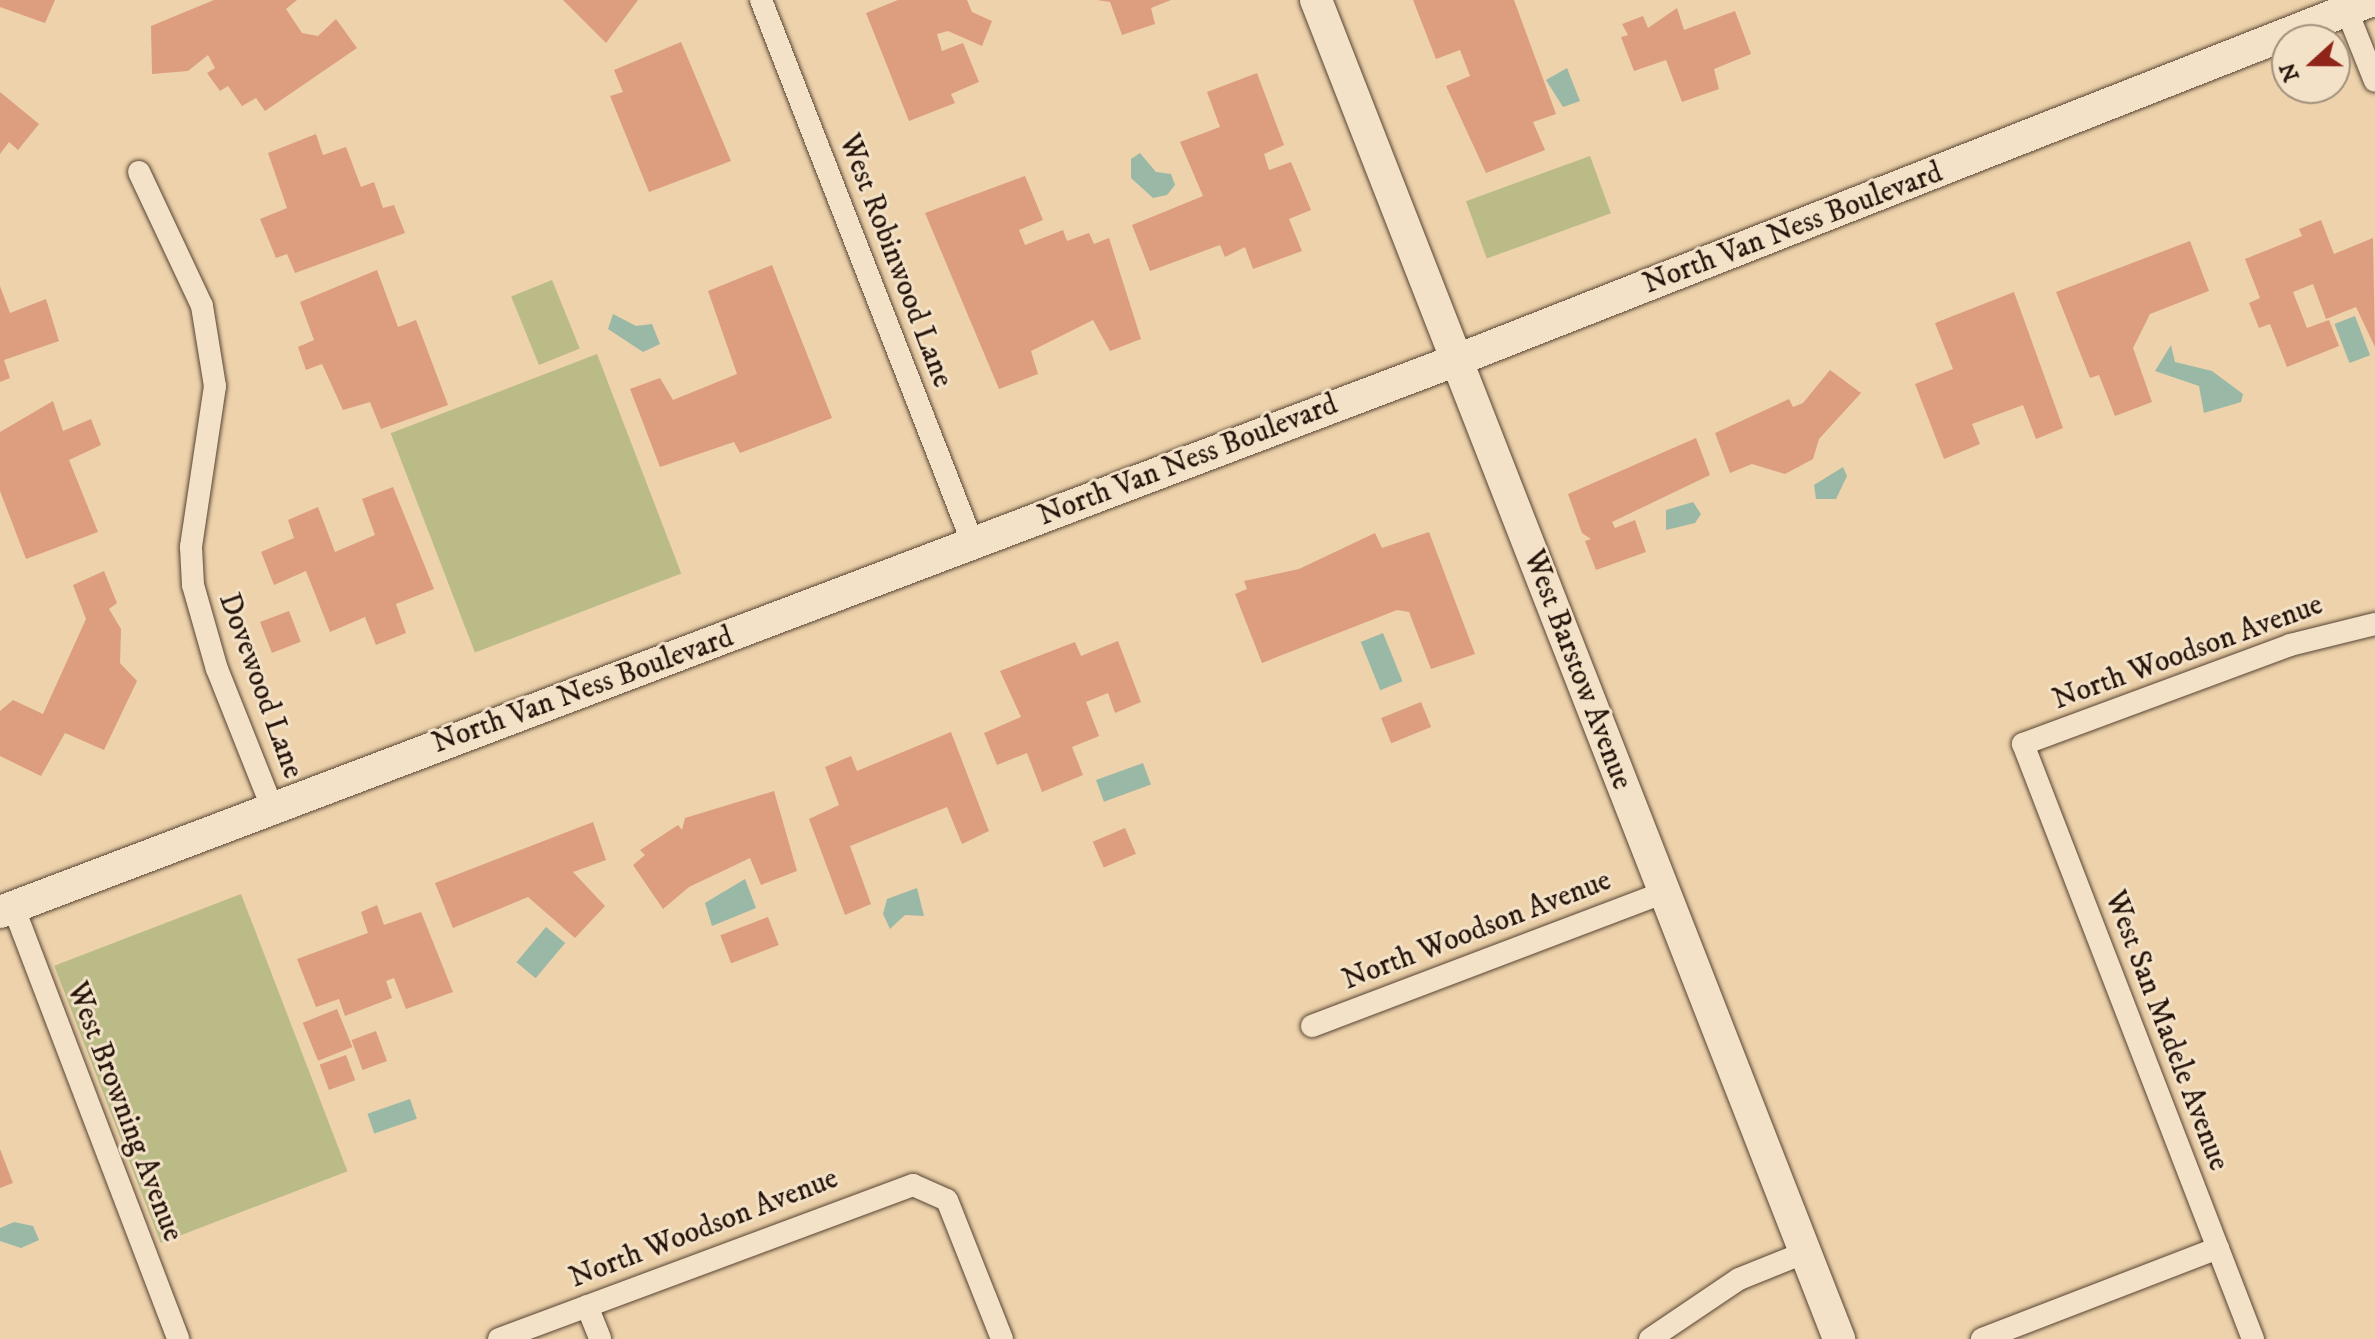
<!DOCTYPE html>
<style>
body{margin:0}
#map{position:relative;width:2375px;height:1339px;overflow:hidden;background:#edd2ab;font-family:"IM FELL DW Pica",serif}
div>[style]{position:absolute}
.green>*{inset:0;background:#babb87;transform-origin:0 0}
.water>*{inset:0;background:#9ab8a6;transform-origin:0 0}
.building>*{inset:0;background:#dc9e7f;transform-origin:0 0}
.roads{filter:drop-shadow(0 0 2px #584433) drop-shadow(0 0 2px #584433)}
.street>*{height:22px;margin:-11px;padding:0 11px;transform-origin:11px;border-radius:11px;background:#f3e2c8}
.secondary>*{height:32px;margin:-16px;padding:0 16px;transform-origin:16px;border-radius:16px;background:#f3e2c8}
span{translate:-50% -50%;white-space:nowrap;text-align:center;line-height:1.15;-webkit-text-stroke:6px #f3e2c8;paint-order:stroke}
.street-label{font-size:30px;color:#26140b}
.north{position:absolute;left:2271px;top:24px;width:80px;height:80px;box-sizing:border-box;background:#f3e2c8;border:2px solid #a1907c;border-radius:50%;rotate:249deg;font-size:22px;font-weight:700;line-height:32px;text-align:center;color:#26140b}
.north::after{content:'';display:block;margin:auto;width:28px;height:36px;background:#8f2418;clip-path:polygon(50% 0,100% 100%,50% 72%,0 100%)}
</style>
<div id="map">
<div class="green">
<div style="left:1590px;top:156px;width:61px;height:132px;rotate:70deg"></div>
<div style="left:552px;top:280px;width:74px;height:44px;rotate:68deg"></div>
<div style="left:597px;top:354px;width:235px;height:221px;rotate:69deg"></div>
<div style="left:241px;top:894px;width:297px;height:200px;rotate:69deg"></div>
</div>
<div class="water">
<div style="clip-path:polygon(1567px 68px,1580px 101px,1563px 107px,1546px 80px)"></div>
<div style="clip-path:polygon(1140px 153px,1156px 172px,1171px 174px,1175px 185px,1167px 195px,1153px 198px,1131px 178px,1131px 159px)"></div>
<div style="clip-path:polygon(613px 314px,636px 326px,652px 324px,660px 344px,643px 352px,608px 329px)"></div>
<div style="left:2355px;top:316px;width:42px;height:22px;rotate:69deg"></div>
<div style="clip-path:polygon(2171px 345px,2175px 362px,2212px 371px,2243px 394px,2241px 402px,2204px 413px,2199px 386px,2155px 371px)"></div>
<div style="clip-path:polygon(1843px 467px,1847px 476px,1836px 499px,1816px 499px,1814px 485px)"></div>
<div style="clip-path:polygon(1693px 502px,1701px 514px,1695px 523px,1666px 530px,1666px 510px)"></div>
<div style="left:1383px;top:633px;width:52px;height:24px;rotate:68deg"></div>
<div style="left:1143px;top:763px;width:23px;height:50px;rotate:70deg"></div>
<div style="clip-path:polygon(745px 879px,756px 908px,712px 926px,705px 903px)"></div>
<div style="clip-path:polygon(917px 888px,924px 916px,905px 915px,890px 929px,883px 914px,887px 899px)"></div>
<div style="left:546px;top:927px;width:25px;height:46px;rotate:40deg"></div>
<div style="left:410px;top:1099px;width:21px;height:45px;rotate:71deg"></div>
<div style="clip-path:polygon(14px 1222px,33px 1226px,39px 1240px,21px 1248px,0 1241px,0 1228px)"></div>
</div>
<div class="building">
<div style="clip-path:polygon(0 0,55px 0,45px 23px,0 7px)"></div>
<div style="clip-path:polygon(214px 0,297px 0,286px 9px,302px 33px,318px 36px,336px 19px,357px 48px,265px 111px,256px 98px,242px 106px,228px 86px,220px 91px,207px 73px,215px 68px,208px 55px,188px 71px,152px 74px,151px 26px)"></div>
<div style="clip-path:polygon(563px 0,638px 0,606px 43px)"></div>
<div style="clip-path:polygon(898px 0,967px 0,972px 12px,992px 21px,982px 46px,948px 31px,937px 34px,942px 51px,963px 43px,979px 82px,951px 94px,955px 103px,909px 121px,866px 13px)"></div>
<div style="clip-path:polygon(1097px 0,1171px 0,1151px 8px,1155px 24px,1122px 35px,1110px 2px)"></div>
<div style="clip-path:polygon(1413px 0,1514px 0,1556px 114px,1533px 122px,1545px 150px,1486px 173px,1446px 86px,1470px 76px,1460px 50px,1436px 59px)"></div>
<div style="clip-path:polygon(1677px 8px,1684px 30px,1735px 11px,1751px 54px,1714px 69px,1719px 89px,1682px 102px,1666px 60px,1634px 71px,1621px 37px,1628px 35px,1622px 24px,1643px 16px,1648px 28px)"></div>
<div style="clip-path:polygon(681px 42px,731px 161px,649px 192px,610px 96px,623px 92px,614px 70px)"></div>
<div style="clip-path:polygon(1257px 73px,1284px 145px,1264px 154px,1269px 170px,1291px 162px,1311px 210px,1289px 219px,1302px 251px,1253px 269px,1245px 247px,1225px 257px,1220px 245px,1150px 271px,1132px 225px,1203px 196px,1180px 142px,1220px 127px,1207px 92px)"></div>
<div style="clip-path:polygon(0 92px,39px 124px,18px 150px,9px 142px,0 154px)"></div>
<div style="clip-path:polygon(316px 134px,323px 155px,346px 147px,361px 187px,374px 182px,383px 208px,394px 205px,405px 233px,295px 273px,287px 254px,276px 258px,260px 219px,287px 208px,268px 153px)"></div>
<div style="clip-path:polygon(1025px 176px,1043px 220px,1019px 230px,1025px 245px,1063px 230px,1067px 241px,1089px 233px,1094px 244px,1109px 238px,1141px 339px,1110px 351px,1093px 320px,1031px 351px,1038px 374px,999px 389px,925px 213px)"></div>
<div style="clip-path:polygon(2321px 220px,2334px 254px,2373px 238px,2375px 347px,2356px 307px,2326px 319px,2313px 284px,2293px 292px,2307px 328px,2329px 320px,2339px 346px,2287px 367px,2270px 324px,2259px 328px,2249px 303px,2260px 298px,2245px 259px,2302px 236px,2299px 229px)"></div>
<div style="clip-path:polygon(2190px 241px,2209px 291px,2150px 314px,2133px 348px,2152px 402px,2115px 416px,2099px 375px,2090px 378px,2056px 292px)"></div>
<div style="clip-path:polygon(772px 265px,832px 418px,740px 453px,734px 442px,660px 467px,630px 389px,660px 378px,673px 400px,737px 374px,708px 291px)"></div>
<div style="clip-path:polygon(377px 270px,398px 327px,416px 320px,448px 405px,381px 429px,370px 402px,343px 410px,322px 364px,306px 370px,298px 347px,314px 340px,300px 302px)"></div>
<div style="clip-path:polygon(0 286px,10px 313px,46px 299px,59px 341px,4px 360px,10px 378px,0 382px)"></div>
<div style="clip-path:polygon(2014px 292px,2063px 428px,2036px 439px,2023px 405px,1972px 424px,1980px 444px,1944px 459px,1915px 384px,1953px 369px,1935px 323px)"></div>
<div style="clip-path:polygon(1830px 370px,1861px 393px,1819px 439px,1813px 459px,1785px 474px,1752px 464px,1730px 473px,1715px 433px,1789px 399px,1793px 407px,1803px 403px)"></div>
<div style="clip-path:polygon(53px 401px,63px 431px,91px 419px,101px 445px,69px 460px,98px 532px,26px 559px,0 491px,0 432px)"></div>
<div style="clip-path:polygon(1696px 438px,1710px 475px,1612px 522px,1615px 528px,1635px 520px,1646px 552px,1596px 570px,1585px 541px,1591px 539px,1582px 533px,1568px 494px)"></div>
<div style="clip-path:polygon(393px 487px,434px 589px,396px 604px,406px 633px,376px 645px,365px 617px,330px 632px,306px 571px,274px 585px,261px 552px,294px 538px,288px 520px,318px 507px,335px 552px,375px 535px,362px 499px)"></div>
<div style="clip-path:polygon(1429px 532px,1475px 654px,1431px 669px,1409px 612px,1397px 610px,1262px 663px,1235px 594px,1247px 589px,1244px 581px,1299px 569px,1375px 533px,1382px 548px)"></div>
<div style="clip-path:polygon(104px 571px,117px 603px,109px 609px,121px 629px,120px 663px,137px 681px,104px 750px,65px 733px,41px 776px,0 756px,0 711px,13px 700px,43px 714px,86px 619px,73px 585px)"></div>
<div style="left:289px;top:611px;width:33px;height:31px;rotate:69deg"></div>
<div style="clip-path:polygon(1118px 641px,1141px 702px,1115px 713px,1108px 693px,1086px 702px,1099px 736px,1072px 747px,1083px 775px,1042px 792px,1027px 753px,997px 765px,984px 733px,1021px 717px,1000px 671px,1075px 642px,1081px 656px)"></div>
<div style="left:1421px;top:702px;width:27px;height:43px;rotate:68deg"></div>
<div style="clip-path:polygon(951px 732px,989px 831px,962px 844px,947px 807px,850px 846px,871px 904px,845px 915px,809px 819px,839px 805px,825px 767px,851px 756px,857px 771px)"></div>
<div style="clip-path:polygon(774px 791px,797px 871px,761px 885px,750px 858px,689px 887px,663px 909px,633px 865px,645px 855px,640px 850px,678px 825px,682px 830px,685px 818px)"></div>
<div style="clip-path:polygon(593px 822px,606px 860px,573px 872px,605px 906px,575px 938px,528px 897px,453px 928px,435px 883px)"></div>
<div style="left:1125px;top:828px;width:28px;height:35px;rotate:67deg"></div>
<div style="clip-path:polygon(377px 905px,384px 925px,421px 912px,453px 992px,406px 1009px,394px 978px,386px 981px,392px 998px,345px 1016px,339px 999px,316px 1007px,297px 959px,368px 933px,361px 912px)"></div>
<div style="left:768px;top:917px;width:30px;height:51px;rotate:69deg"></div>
<div style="left:337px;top:1009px;width:41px;height:37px;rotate:68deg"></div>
<div style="left:376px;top:1031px;width:32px;height:26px;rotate:70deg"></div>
<div style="left:346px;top:1055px;width:27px;height:28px;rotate:70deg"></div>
<div style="clip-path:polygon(0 1149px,13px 1183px,0 1188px)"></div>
</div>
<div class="roads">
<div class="street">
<div style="left:761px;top:0;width:584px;rotate:68.71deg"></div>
<div style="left:2347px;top:11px;width:75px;rotate:68.2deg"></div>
<div style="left:139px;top:172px;width:148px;rotate:64.8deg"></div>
<div style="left:202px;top:306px;width:81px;rotate:80.8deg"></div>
<div style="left:215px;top:386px;width:163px;rotate:98.5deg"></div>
<div style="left:191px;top:547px;width:38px;rotate:87deg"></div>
<div style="left:193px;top:585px;width:87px;rotate:74.1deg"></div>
<div style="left:217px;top:669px;width:146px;rotate:68.3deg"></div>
<div style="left:13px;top:906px;width:463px;rotate:69.1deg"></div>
<div style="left:1312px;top:1026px;width:375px;rotate:-20.8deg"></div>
<div style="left:587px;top:1306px;width:35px;rotate:68deg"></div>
<div style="left:499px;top:1339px;width:442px;rotate:-20.4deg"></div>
<div style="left:913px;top:1185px;width:37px;rotate:24deg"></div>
<div style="left:947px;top:1200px;width:149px;rotate:68.4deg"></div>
<div style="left:1650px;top:1339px;width:107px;rotate:-34deg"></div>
<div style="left:1739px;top:1279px;width:72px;rotate:-21.9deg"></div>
<div style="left:1982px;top:1339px;width:253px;rotate:-21.1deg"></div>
<div style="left:2253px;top:1339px;width:638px;rotate:-111.13deg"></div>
<div style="left:2023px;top:744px;width:285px;rotate:-20.3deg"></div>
<div style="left:2290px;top:645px;width:88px;rotate:-13.9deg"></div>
</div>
<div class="secondary">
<div style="left:1316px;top:0;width:1438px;rotate:68.66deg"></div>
<div style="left:0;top:912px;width:1558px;rotate:-20.75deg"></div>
<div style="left:1457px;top:360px;width:984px;rotate:-21.46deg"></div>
</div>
</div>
<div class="street-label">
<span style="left:1793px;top:229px;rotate:-21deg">North Van Ness Boulevard</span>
<span style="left:895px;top:261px;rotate:69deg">West Robinwood Lane</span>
<span style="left:1188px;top:461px;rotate:-21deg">North Van Ness Boulevard</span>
<span style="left:2188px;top:653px;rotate:-20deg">North Woodson Avenue</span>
<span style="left:1577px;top:670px;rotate:69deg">West Barstow Avenue</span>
<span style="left:260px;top:686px;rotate:70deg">Dovewood Lane</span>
<span style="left:583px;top:691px;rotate:-20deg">North Van Ness Boulevard</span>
<span style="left:1477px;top:931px;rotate:-21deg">North Woodson Avenue</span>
<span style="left:2166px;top:1031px;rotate:69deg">West San Madele Avenue</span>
<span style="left:124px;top:1112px;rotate:69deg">West Browning Avenue</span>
<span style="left:704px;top:1229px;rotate:-21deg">North Woodson Avenue</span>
</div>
<div class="north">N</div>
</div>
